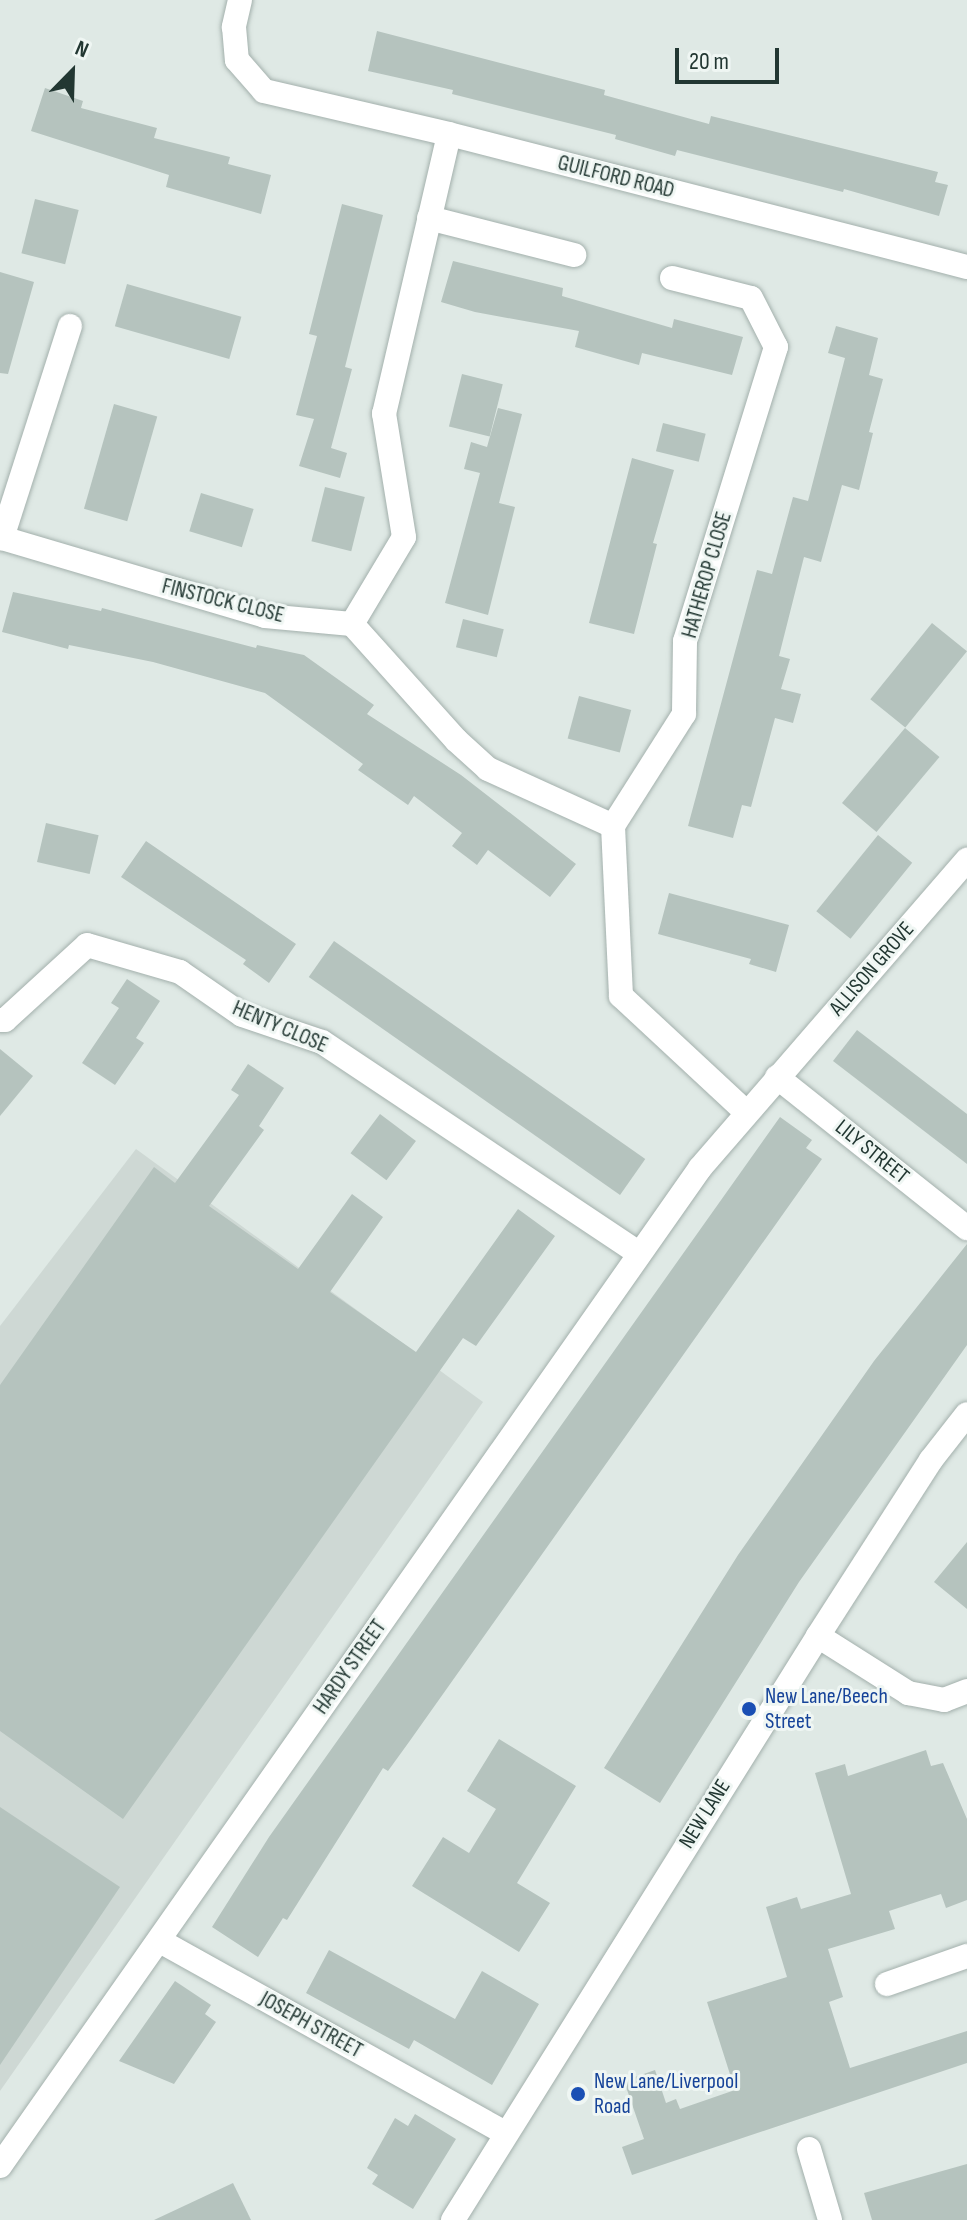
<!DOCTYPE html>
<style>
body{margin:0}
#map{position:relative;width:967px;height:2220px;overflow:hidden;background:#dfe9e5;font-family:"Sofia Sans Condensed",sans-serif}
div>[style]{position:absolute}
.built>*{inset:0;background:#ced8d4}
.building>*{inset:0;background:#b5c3be;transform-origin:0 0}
.roads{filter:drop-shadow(0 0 2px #a3b0ac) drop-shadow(0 0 2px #a3b0ac)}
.minor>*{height:24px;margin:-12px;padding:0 12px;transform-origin:12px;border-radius:12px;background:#fff}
.dots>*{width:22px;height:22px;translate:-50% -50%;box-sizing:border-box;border:4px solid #eff6f3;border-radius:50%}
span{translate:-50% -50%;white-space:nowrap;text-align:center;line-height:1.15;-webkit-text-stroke:6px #eff6f3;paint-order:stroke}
.street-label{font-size:22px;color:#223732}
.transit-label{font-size:22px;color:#164399}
.left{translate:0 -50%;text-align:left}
.north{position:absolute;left:32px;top:32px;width:80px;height:80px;-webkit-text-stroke:6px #eff6f3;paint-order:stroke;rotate:23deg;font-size:22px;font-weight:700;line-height:32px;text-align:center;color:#223732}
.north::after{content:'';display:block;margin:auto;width:28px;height:36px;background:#223732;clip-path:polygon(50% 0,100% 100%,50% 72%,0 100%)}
.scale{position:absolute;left:675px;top:48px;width:104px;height:36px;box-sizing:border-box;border:4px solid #223732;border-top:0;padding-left:10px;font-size:24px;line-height:28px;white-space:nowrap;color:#223732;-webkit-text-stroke:6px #eff6f3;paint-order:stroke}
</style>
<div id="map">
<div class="built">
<div style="clip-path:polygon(136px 1149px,483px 1402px,0 2091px,0 1326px)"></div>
</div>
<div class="building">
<div style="clip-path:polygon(377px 31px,605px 90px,604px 95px,709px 124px,711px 116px,938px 172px,935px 182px,948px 185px,939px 216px,844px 189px,843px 192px,677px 150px,675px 156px,615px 139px,616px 135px,452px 94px,453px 90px,368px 71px)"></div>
<div style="clip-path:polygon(45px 88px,83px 101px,81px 108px,157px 128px,154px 138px,230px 157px,228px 164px,271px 175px,261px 214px,166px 187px,169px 175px,31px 131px)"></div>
<div style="left:35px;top:199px;width:45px;height:56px;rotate:14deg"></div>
<div style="clip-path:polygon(342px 204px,383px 215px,345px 367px,352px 369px,331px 448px,347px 453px,340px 478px,299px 466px,314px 419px,296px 415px,317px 336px,309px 334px)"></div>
<div style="clip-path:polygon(453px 261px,563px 288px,562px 296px,672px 328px,674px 319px,743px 337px,732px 375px,642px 353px,639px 365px,575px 347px,579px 331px,475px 312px,441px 302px)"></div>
<div style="clip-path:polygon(0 272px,34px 282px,8px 374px,0 373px)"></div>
<div style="left:127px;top:284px;width:119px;height:44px;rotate:16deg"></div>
<div style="clip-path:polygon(836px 326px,878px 338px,869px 375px,883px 379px,869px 432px,873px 433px,859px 490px,842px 485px,821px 562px,804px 557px,779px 656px,790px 659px,781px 689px,801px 694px,793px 723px,775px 718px,751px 807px,742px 805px,733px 838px,688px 826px,757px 570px,772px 574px,793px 497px,808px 501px,845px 358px,828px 353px)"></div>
<div style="left:462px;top:374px;width:42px;height:54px;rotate:14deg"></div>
<div style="left:114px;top:404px;width:45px;height:109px;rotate:16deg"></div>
<div style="clip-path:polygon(498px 408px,522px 414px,499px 503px,515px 507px,488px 615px,445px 603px,480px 473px,464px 469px,471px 442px,487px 447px)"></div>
<div style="left:663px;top:423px;width:44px;height:29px;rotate:14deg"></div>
<div style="clip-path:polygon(632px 458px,674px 470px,653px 543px,657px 544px,634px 634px,589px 623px)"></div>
<div style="left:325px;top:487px;width:41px;height:56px;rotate:14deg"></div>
<div style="left:201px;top:493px;width:55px;height:40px;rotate:17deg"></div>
<div style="clip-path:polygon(13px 592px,101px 611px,102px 608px,256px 648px,257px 645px,304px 655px,374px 705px,367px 714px,461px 775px,576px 864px,550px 897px,488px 850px,477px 865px,452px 846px,462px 833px,414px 796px,408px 805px,358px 770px,363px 764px,265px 693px,153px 662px,69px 645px,68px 649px,2px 632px)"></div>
<div style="left:463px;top:619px;width:42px;height:29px;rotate:14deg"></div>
<div style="left:932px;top:623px;width:45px;height:98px;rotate:39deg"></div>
<div style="left:579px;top:696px;width:54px;height:44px;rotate:15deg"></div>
<div style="left:905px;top:728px;width:45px;height:98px;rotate:40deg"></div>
<div style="left:46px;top:823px;width:54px;height:40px;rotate:13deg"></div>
<div style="left:878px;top:835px;width:44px;height:98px;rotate:39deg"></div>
<div style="clip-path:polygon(146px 841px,296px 944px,269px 983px,243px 964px,246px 960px,121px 877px)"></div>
<div style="clip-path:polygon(669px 893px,789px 925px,776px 972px,749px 964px,751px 959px,658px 934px)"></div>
<div style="left:334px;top:941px;width:380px;height:44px;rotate:35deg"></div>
<div style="clip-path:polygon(127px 979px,160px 1001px,136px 1038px,144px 1043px,115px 1085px,82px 1063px,119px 1008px,111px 1003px)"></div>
<div style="clip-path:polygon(857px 1030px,967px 1114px,967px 1164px,833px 1061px)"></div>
<div style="clip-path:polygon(0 1049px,33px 1076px,0 1116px)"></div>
<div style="clip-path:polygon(248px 1064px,284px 1088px,259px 1126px,264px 1130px,209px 1206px,298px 1269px,352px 1194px,383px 1217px,330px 1292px,416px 1352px,518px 1209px,555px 1236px,476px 1346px,463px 1338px,123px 1819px,0 1731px,0 1385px,154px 1167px,175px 1183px,239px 1095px,231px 1090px)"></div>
<div style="left:380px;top:1114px;width:45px;height:49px;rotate:37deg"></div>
<div style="clip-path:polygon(780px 1117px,812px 1140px,806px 1148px,822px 1159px,409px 1742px,388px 1771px,383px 1768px,287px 1920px,283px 1918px,258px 1957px,212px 1927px,269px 1837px)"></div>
<div style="clip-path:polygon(967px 1244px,967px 1345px,799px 1582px,660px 1803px,604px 1768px,738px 1555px,874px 1361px)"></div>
<div style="clip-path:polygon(967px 1542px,967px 1609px,934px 1582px)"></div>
<div style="clip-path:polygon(499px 1739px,576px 1786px,517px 1883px,550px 1903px,519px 1952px,412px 1886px,443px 1837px,469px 1853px,496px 1809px,467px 1791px)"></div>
<div style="clip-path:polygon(926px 1750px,931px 1766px,943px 1763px,967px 1819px,967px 1900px,946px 1908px,941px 1894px,889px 1911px,895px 1929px,828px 1949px,843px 1997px,829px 2002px,850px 2068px,967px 2031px,967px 2063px,632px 2175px,622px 2147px,644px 2139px,624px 2081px,655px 2070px,666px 2103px,676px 2099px,680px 2109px,735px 2090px,707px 2002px,787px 1977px,766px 1907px,797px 1897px,801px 1909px,851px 1894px,815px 1773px,845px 1764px,848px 1776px)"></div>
<div style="clip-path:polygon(0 1807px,120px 1887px,0 2065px)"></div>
<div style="clip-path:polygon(329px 1950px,455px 2019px,482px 1971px,539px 2004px,492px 2085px,414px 2040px,409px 2049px,306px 1993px)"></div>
<div style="clip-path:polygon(175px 1981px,211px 2005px,205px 2014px,216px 2022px,174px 2084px,119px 2061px)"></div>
<div style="clip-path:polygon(415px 2114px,456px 2139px,413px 2209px,372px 2184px,378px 2175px,367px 2168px,395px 2118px,408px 2126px)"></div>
<div style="clip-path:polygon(967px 2164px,967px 2220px,872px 2220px,864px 2193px)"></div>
<div style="clip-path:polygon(233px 2183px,251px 2220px,154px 2220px)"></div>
</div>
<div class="roads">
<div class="minor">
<div style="left:240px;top:0;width:28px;rotate:103deg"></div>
<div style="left:234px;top:27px;width:33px;rotate:85deg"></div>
<div style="left:237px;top:60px;width:41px;rotate:48.9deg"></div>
<div style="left:264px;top:91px;width:190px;rotate:13.1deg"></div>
<div style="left:449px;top:134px;width:535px;rotate:14.4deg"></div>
<div style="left:429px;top:218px;width:150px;rotate:14.3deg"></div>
<div style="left:672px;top:278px;width:81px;rotate:14.2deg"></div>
<div style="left:751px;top:298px;width:55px;rotate:63deg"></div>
<div style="left:776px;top:347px;width:308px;rotate:107.2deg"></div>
<div style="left:685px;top:641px;width:73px;rotate:90.8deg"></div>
<div style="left:684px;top:714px;width:133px;rotate:122.4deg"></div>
<div style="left:613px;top:826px;width:170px;rotate:87.3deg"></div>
<div style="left:621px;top:996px;width:171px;rotate:42.9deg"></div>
<div style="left:70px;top:326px;width:223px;rotate:107.8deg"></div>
<div style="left:2px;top:538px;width:274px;rotate:16.5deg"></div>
<div style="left:265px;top:616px;width:87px;rotate:5.3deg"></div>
<div style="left:352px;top:624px;width:101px;rotate:-59.1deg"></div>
<div style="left:404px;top:537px;width:125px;rotate:-99.2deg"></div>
<div style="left:384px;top:414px;width:287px;rotate:-76.9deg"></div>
<div style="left:352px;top:624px;width:156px;rotate:48.1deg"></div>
<div style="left:456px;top:740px;width:43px;rotate:42.2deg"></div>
<div style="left:488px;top:769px;width:137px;rotate:24.5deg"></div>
<div style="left:0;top:1020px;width:5px"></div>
<div style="left:5px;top:1020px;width:111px;rotate:-42.4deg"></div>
<div style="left:87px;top:945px;width:97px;rotate:16.2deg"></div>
<div style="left:180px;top:972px;width:75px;rotate:34.7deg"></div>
<div style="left:242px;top:1015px;width:84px;rotate:18.6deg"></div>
<div style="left:322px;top:1042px;width:380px;rotate:33.7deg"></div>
<div style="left:777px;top:1077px;width:243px;rotate:38.5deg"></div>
<div style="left:818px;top:1636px;width:107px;rotate:32.3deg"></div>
<div style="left:908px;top:1693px;width:37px;rotate:11deg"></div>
<div style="left:944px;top:1700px;width:25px;rotate:-21deg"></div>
<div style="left:160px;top:1941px;width:395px;rotate:29.1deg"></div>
<div style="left:887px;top:1984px;width:85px;rotate:-19.3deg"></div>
<div style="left:809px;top:2149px;width:74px;rotate:73.5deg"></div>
<div style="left:0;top:2166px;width:1219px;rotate:-54.95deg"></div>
<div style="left:700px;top:1168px;width:408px;rotate:-49.1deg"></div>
<div style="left:453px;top:2220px;width:689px;rotate:-57.99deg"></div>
<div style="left:818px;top:1636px;width:209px;rotate:-57.3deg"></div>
<div style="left:931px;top:1460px;width:58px;rotate:-52deg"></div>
</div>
</div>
<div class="dots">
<div style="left:749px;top:1709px;background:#1a4fb4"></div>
<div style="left:578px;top:2094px;background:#1a4fb4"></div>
</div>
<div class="street-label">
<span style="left:616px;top:177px;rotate:14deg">GUILFORD ROAD</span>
<span style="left:707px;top:575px;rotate:-74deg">HATHEROP CLOSE</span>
<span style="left:223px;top:601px;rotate:14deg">FINSTOCK CLOSE</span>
<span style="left:872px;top:969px;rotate:-49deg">ALLISON GROVE</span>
<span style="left:280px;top:1027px;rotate:23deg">HENTY CLOSE</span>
<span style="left:872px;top:1152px;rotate:39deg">LILY STREET</span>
<span style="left:350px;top:1667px;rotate:-55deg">HARDY STREET</span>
<span style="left:705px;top:1814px;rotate:-58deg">NEW LANE</span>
<span style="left:311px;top:2025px;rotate:29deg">JOSEPH STREET</span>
</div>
<div class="transit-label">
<span class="left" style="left:765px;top:1709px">New Lane/Beech<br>Street</span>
<span class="left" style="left:594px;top:2094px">New Lane/Liverpool<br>Road</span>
</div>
<div class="north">N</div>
<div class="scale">20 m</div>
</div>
